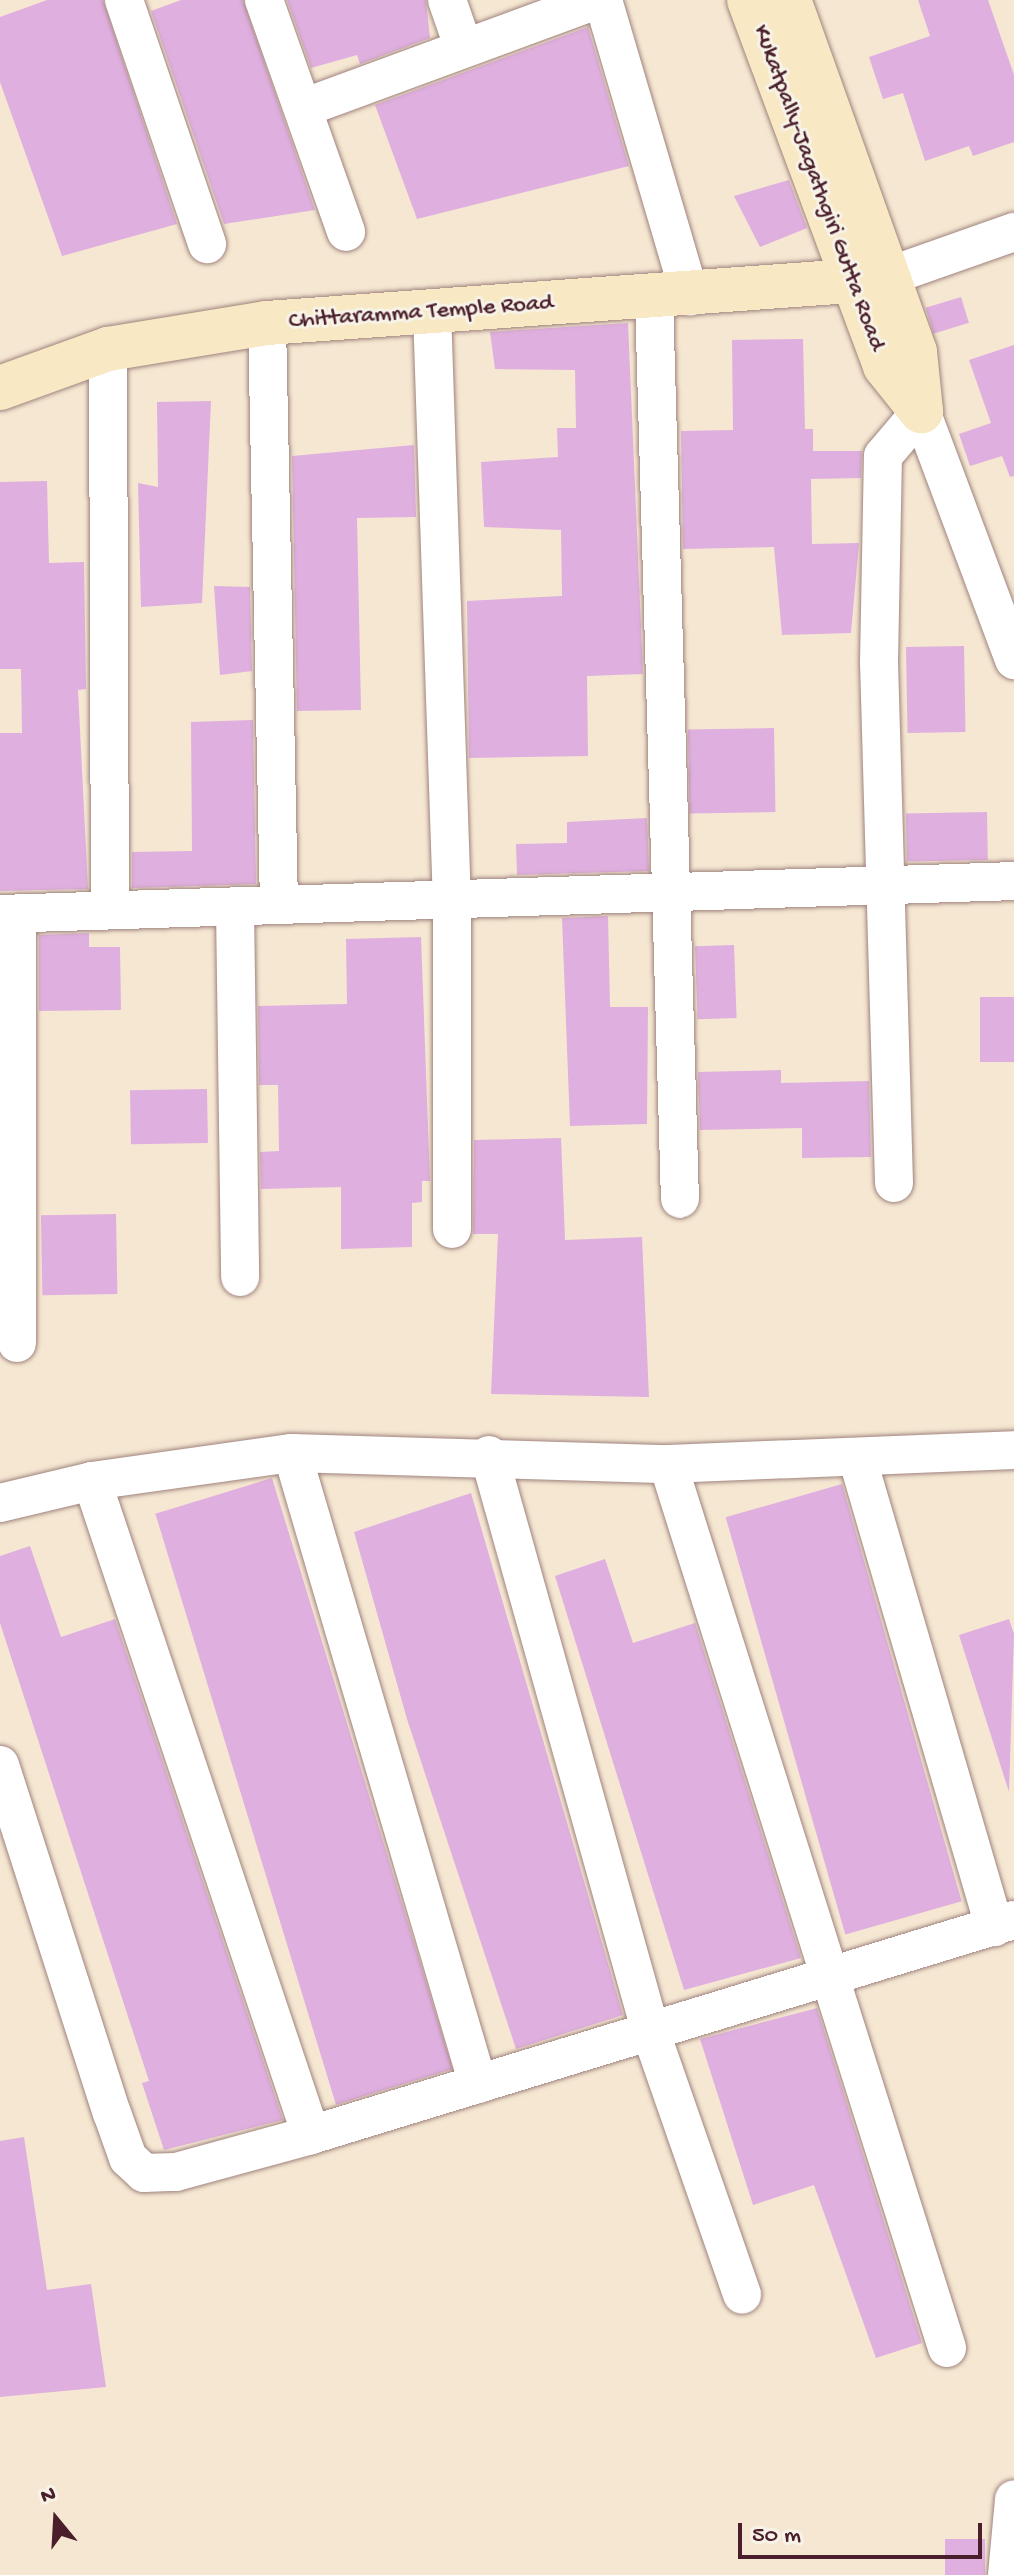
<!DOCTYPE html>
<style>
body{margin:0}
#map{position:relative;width:1014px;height:2575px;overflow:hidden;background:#f5e7d2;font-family:"Gochi Hand",sans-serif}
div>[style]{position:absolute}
.building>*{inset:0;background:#dfafdf;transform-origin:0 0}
.roads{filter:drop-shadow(0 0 2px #a0837e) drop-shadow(0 0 2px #a0837e)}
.street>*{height:38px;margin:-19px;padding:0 19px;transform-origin:19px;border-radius:19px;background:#fff}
.secondary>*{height:44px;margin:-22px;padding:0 22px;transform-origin:22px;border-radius:22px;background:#f8e8c3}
span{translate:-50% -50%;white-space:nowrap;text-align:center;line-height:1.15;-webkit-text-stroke:6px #f7f3e8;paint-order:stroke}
.street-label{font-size:24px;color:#4a1f2b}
.north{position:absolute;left:16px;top:2479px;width:80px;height:80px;-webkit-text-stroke:6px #f7f3e8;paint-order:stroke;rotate:342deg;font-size:22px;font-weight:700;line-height:32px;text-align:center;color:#4a1f2b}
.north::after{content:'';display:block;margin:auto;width:28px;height:36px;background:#4a1f2b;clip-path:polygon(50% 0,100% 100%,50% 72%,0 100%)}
.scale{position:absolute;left:738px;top:2523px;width:244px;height:36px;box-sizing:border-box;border:4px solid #4a1f2b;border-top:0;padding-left:10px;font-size:24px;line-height:28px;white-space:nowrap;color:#4a1f2b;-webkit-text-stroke:6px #f7f3e8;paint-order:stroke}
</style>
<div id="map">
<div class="building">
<div style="clip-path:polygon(47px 0,103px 0,177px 224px,62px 256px,0 82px,0 17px)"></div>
<div style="clip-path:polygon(181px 0,243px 0,315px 210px,224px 224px,151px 11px)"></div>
<div style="clip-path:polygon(287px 0,426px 0,430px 38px,360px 64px,357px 55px,311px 68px)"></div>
<div style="clip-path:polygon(918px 0,988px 0,1014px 75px,1014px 142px,973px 156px,969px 146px,925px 161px,903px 93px,883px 99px,869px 57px,930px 36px)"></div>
<div style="clip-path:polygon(588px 27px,629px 166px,417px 219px,375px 105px)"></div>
<div style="clip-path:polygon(789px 180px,807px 228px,760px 247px,734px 196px)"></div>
<div style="left:961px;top:297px;width:27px;height:37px;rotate:73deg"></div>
<div style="clip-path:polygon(628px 323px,643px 674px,587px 676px,588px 756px,469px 758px,467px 601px,562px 596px,561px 530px,484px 527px,481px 462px,558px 457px,557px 428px,576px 428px,575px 370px,495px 369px,490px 332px)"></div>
<div style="clip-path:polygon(803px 339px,805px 429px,813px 429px,813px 451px,862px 451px,861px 478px,811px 479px,812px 544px,859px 543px,851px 633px,782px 635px,774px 547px,683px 549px,681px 431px,733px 430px,732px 340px)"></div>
<div style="clip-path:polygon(1014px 345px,1014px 476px,1010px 477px,1002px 456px,970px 466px,959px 434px,991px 423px,969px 360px)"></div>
<div style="clip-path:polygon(211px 401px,202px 603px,141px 607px,138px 483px,158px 487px,157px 402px)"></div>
<div style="clip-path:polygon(414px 445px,416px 517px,357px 518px,361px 710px,297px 711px,292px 456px)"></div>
<div style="clip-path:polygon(47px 481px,49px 563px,84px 562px,86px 689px,78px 690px,88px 889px,0 891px,0 733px,22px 733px,21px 669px,0 669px,0 482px)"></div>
<div style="clip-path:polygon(214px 586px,250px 587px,252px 671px,220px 675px)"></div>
<div style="left:964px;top:646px;width:86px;height:58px;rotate:89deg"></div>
<div style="clip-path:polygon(253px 720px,256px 884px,132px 888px,132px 852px,192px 851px,191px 722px)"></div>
<div style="left:774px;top:728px;width:84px;height:86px;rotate:89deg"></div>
<div style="left:987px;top:812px;width:48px;height:81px;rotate:89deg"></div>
<div style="clip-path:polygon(647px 818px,649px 871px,517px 875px,516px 844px,567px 843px,567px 822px)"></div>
<div style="clip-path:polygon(608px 916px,610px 1007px,648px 1007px,647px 1124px,570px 1126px,562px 918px)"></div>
<div style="clip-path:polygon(89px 933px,89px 947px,120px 947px,121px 1010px,39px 1011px,39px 935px)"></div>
<div style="clip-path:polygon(421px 937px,430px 1181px,422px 1181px,422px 1202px,412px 1203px,412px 1247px,341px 1249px,341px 1187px,261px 1189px,260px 1152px,279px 1151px,278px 1085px,259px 1085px,258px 1006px,347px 1004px,346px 939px)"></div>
<div style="left:734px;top:945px;width:73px;height:39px;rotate:88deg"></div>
<div style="left:1014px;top:997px;width:65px;height:34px;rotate:90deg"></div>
<div style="clip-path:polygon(781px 1070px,781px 1083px,869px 1081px,871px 1157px,802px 1158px,802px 1128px,700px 1130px,698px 1072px)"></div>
<div style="left:207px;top:1089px;width:54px;height:77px;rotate:89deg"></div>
<div style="clip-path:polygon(561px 1138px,565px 1240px,642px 1237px,649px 1397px,491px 1394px,498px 1234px,473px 1234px,474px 1140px)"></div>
<div style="left:116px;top:1214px;width:80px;height:75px;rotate:89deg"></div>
<div style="left:272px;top:1478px;width:618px;height:122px;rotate:73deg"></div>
<div style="left:842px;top:1484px;width:434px;height:121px;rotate:74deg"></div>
<div style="clip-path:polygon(471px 1493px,623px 2015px,516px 2049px,407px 1719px,354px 1532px)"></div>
<div style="clip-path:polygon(30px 1546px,61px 1637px,115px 1619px,283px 2120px,164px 2150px,142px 2083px,149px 2081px,0 1623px,0 1556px)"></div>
<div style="clip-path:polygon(605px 1559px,633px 1643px,695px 1623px,801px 1958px,684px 1990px,555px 1576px)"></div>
<div style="clip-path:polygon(1009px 1619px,1014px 1634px,1009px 1792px,959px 1635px)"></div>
<div style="clip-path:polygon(817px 2008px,922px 2343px,876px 2358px,814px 2185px,753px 2205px,700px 2039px)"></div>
<div style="clip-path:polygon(24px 2137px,47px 2290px,91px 2284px,106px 2387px,0 2397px,0 2141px)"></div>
<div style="left:985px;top:2539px;width:36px;height:40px;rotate:90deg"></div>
</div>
<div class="roads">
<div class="street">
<div style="left:124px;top:0;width:258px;rotate:71.2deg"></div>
<div style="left:264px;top:0;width:246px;rotate:70.5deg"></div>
<div style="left:447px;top:0;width:49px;rotate:70.8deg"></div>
<div style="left:603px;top:0;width:309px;rotate:73.6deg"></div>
<div style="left:303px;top:108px;width:313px;rotate:-20.2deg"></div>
<div style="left:889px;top:276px;width:133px;rotate:-19.4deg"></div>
<div style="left:654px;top:299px;width:900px;rotate:88.35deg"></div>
<div style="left:432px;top:311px;width:592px;rotate:88.07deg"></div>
<div style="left:452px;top:903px;width:326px;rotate:90deg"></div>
<div style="left:267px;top:323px;width:582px;rotate:88.82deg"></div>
<div style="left:108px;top:349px;width:561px;rotate:89.8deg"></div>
<div style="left:235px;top:908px;width:369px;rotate:89.2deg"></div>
<div style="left:0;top:914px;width:1015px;rotate:-1.86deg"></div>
<div style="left:894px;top:1183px;width:521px;rotate:-91.65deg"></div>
<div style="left:879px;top:662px;width:206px;rotate:-88.9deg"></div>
<div style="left:883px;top:456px;width:59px;rotate:-49.8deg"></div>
<div style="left:921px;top:411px;width:266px;rotate:69.5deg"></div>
<div style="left:17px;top:1343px;width:428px;rotate:-90deg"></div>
<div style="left:292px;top:1453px;width:658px;rotate:73.58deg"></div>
<div style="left:489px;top:1455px;width:600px;rotate:74.34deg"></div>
<div style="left:651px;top:2033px;width:277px;rotate:70.8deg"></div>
<div style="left:857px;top:1457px;width:490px;rotate:73.7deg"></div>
<div style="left:668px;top:1464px;width:927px;rotate:72.48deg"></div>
<div style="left:92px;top:1481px;width:690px;rotate:71.49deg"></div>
<div style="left:0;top:1503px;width:95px;rotate:-13.4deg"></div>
<div style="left:92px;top:1481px;width:202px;rotate:-8deg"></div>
<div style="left:292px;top:1453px;width:376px;rotate:1.7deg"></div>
<div style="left:668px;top:1464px;width:346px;rotate:-2.3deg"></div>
<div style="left:0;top:1765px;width:366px;rotate:72.2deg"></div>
<div style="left:112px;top:2113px;width:48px;rotate:70.4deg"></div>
<div style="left:128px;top:2158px;width:22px;rotate:43deg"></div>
<div style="left:144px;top:2173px;width:32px;rotate:-2deg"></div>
<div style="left:176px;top:2172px;width:140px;rotate:-15.3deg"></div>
<div style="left:311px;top:2135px;width:735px;rotate:-17.01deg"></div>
<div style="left:1007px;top:2575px;width:76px;rotate:-84.7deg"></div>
</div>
<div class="secondary">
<div style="left:749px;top:0;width:390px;rotate:69.6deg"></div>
<div style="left:885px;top:366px;width:58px;rotate:51.3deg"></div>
<div style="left:789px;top:0;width:374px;rotate:70.3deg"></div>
<div style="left:915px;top:352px;width:59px;rotate:84.2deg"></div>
<div style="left:0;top:388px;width:115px;rotate:-19.9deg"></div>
<div style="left:108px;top:349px;width:161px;rotate:-9.3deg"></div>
<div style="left:267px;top:323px;width:585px;rotate:-4.12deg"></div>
</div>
</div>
<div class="street-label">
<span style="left:818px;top:188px;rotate:70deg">Kukatpally-Jagathgiri Gutta Road</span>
<span style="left:421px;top:313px;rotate:-4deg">Chittaramma Temple Road</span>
</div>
<div class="north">N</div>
<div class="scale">50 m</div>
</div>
